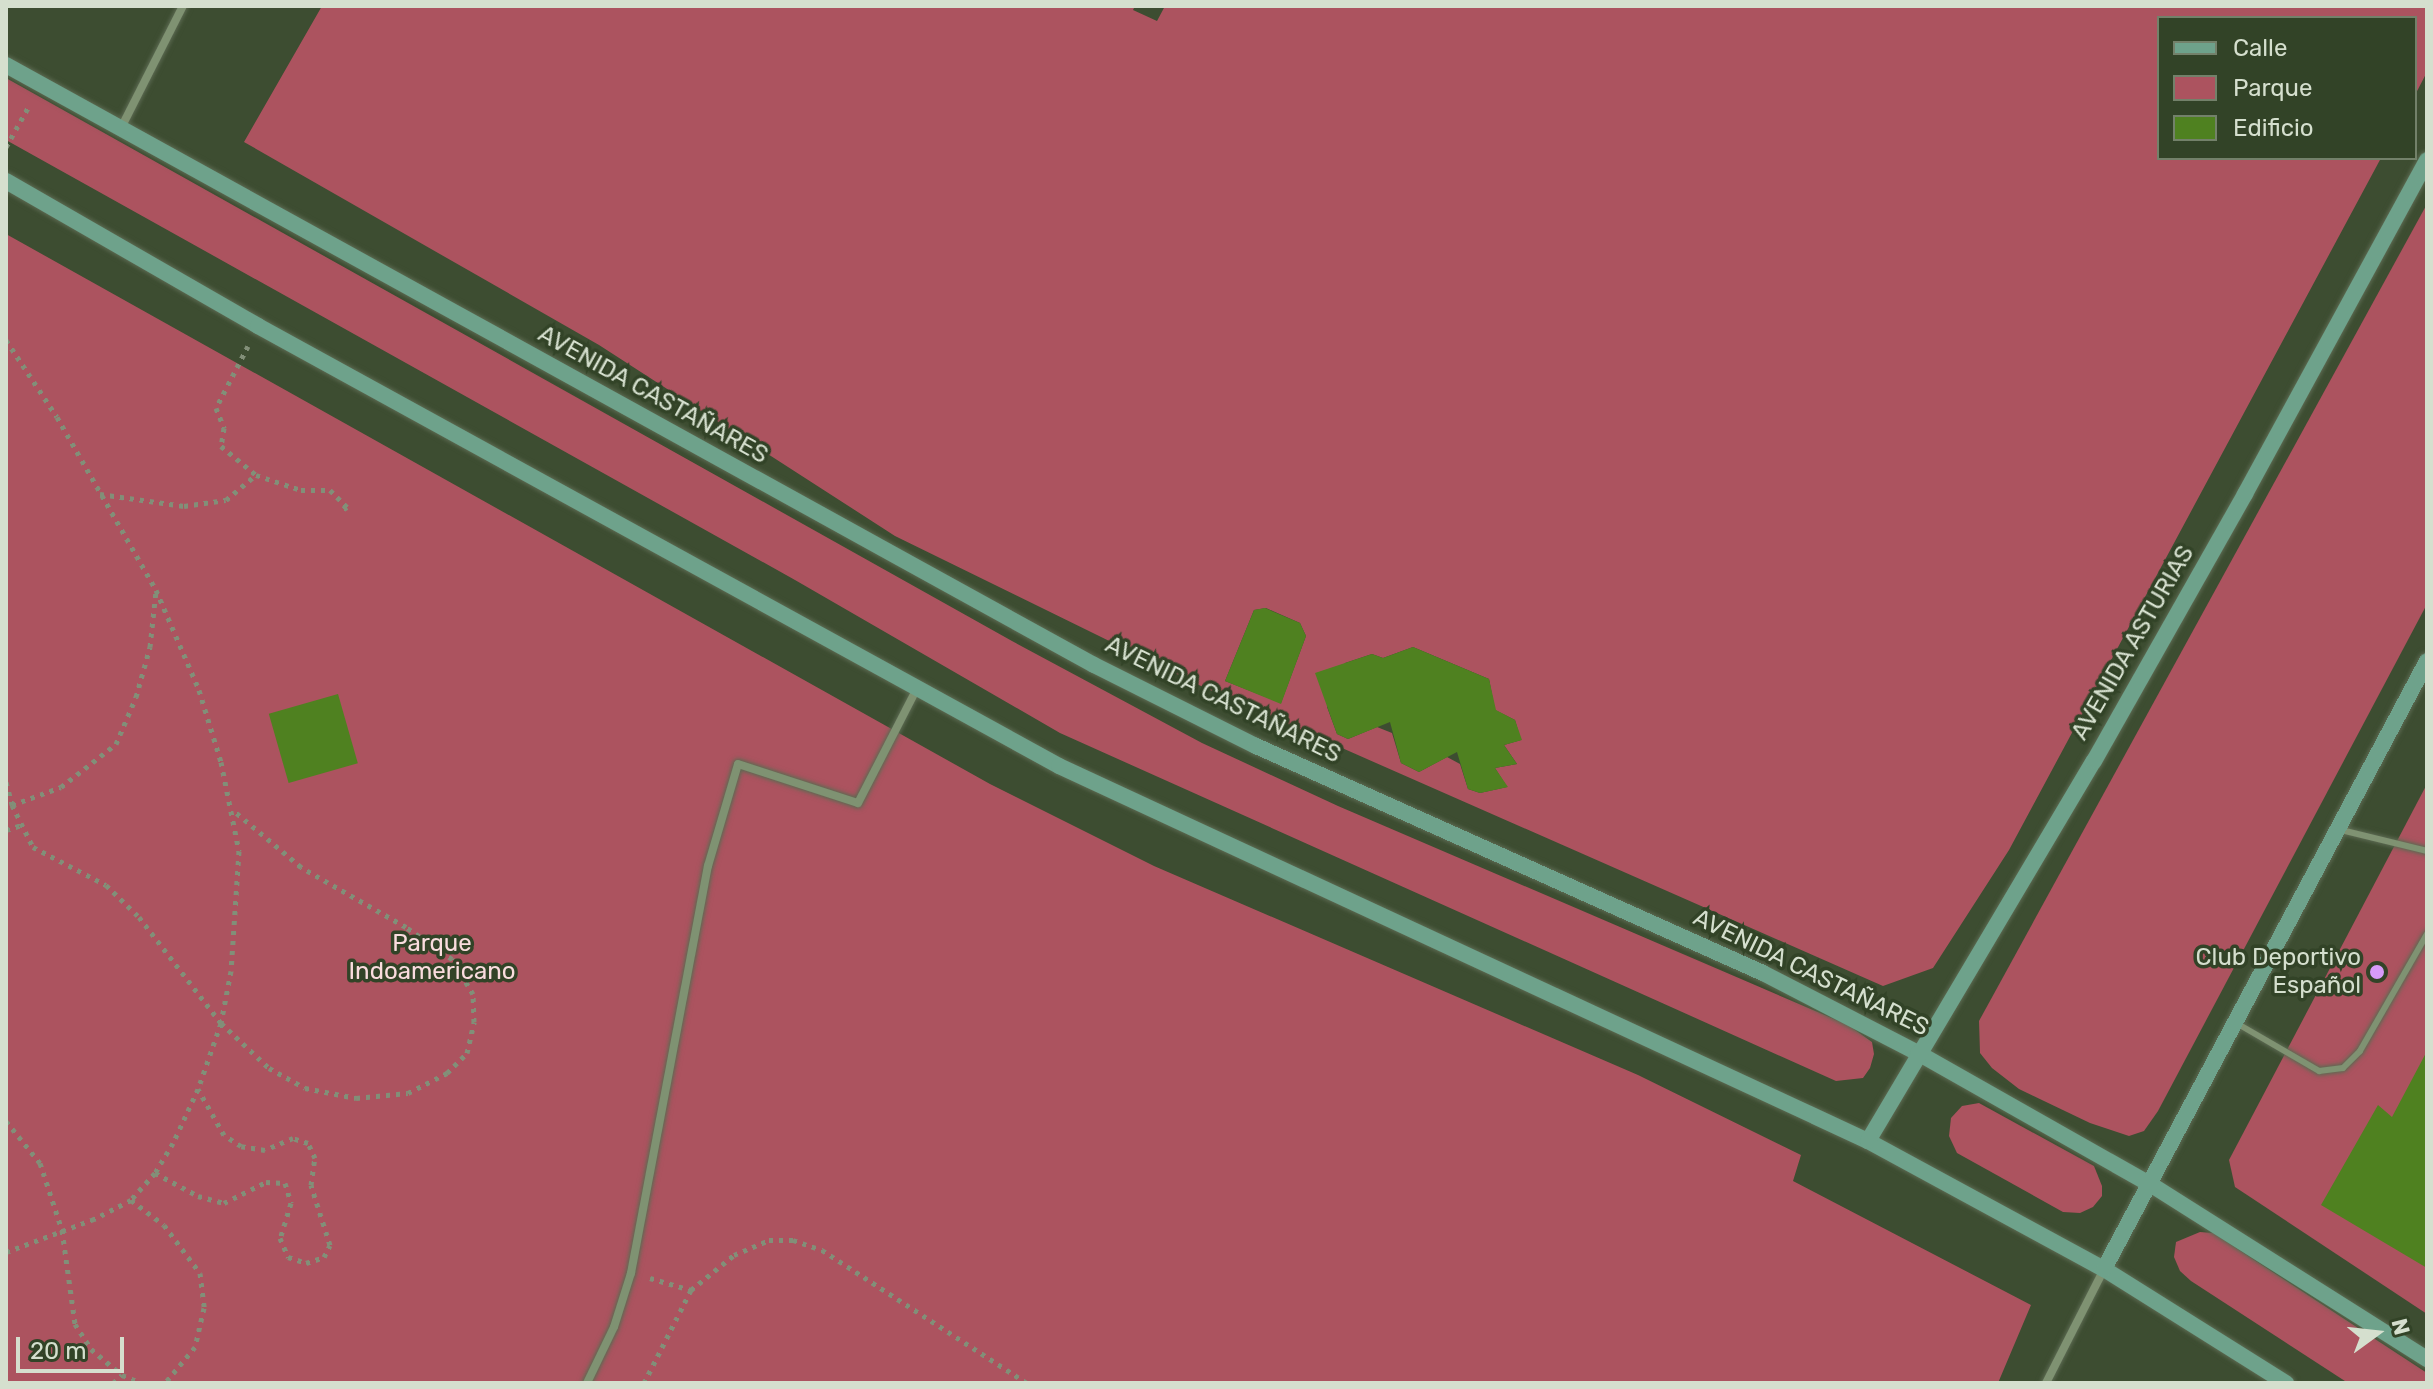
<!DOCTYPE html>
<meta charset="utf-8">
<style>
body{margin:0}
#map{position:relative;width:2433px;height:1389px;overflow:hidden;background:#3d4d31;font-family:Rubik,sans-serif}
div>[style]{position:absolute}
.green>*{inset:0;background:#ac535f}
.building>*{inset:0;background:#4f8120;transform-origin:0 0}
.path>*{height:5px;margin-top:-2.5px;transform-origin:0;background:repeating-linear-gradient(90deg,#828f78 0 4px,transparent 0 10px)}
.roads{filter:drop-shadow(0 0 2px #5c6a52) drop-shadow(0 0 2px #5c6a52)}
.lane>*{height:6px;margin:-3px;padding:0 3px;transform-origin:3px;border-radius:3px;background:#7f9272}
.street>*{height:8px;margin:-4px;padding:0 4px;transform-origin:4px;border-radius:4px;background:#7f9272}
.secondary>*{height:16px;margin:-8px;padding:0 8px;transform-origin:8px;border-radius:8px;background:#6ea28b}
.dots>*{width:22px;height:22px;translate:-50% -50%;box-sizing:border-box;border:4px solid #324327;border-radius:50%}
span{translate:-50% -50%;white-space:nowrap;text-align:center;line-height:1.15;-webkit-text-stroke:7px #324327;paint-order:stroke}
.street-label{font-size:24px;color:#d5dfce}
.park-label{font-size:24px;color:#fadcde}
.poi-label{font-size:24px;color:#d5dfce}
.right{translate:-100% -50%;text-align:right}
.frame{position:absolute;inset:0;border:8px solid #d5dfce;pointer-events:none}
.legend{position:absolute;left:2157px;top:16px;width:260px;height:144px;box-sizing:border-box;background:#324327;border:2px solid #73816a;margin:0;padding:10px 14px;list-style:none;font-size:24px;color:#d5dfce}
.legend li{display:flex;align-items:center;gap:16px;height:40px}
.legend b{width:40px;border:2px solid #73816a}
.north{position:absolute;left:2337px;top:1293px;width:80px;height:80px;-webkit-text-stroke:6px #324327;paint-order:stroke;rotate:75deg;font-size:22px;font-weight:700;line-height:32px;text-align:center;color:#d5dfce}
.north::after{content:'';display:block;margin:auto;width:28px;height:36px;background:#d5dfce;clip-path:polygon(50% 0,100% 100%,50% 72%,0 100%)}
.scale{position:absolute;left:16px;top:1337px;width:108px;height:36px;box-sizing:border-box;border:4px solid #d5dfce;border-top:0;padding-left:10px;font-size:24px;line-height:28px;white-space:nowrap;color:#d5dfce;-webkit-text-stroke:6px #324327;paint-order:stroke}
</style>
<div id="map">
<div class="green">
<div style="clip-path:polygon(evenodd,322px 6px,1135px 6px,1133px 10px,1157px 21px,1165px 6px,2427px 6px,2427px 72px,2415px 95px,2415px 18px,2159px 18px,2159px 158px,2381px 158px,2009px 850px,1933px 968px,1883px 986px,1201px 686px,895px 536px,599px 345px,244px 142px,322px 6px,1266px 608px,1300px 623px,1306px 636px,1281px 703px,1225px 681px,1254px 610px,1266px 608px,322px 6px,1413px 647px,1489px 679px,1495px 710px,1515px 720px,1521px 740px,1504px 745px,1517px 764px,1495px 768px,1507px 787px,1480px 793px,1468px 789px,1460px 764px,1447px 757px,1419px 772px,1401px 763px,1392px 733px,1377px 727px,1348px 739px,1337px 734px,1327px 707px,1345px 663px,1372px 654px,1383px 658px,1413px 647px)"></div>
<div style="clip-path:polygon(6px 78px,1012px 641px,1202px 743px,1338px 806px,1848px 1025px,1872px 1042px,1874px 1054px,1870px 1068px,1863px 1078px,1836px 1081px,1060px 733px,795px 580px,6px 140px)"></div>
<div style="clip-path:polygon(2427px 204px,2427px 604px,2158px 1111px,2144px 1131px,2129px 1136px,2090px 1123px,2019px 1089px,1992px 1068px,1980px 1053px,1979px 1021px)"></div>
<div style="clip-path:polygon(6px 234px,990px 784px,1154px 866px,1638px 1075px,1801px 1155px,1793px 1181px,2031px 1305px,1998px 1383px,6px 1383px)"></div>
<div style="clip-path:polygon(2427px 784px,2427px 1314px,2235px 1187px,2229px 1160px)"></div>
<div style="clip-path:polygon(1979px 1103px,2094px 1166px,2102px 1186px,2102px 1196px,2093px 1207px,2080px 1213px,2063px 1212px,1957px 1153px,1949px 1136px,1951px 1118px,1962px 1106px)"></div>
<div style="clip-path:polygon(2200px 1232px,2213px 1233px,2427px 1373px,2427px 1383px,2348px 1383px,2191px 1281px,2180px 1271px,2174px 1257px,2176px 1242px)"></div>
</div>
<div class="building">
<div style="clip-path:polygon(1265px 608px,1300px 623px,1306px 636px,1281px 704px,1225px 681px,1254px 610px)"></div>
<div style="clip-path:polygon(1413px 647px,1489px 679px,1496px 710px,1515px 720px,1522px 740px,1504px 745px,1517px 764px,1495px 768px,1508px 787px,1480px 793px,1468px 789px,1457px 752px,1419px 772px,1401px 763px,1390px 722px,1348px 739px,1337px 734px,1315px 673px,1372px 654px,1383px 658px)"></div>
<div style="left:338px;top:694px;width:72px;height:72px;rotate:74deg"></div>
<div style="clip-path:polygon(2427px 1051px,2427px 1268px,2321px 1205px,2378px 1105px,2392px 1117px)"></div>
</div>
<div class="path">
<div style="left:6px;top:147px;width:47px;rotate:-60.7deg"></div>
<div style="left:6px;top:340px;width:92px;rotate:56.5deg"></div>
<div style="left:57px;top:417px;width:199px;rotate:60.2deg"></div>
<div style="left:156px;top:590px;width:109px;rotate:66.7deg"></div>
<div style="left:199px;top:690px;width:75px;rotate:73deg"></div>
<div style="left:221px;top:762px;width:91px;rotate:78.6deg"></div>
<div style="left:239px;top:851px;width:120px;rotate:93.8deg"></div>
<div style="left:231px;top:971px;width:53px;rotate:100.9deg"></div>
<div style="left:221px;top:1023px;width:70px;rotate:109.2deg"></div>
<div style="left:198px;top:1089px;width:60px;rotate:114.8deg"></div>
<div style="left:173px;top:1143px;width:35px;rotate:121deg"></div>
<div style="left:155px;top:1173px;width:36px;rotate:132deg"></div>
<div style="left:131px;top:1200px;width:42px;rotate:152.8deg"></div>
<div style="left:94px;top:1219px;width:94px;rotate:159.4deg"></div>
<div style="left:248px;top:346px;width:70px;rotate:117.3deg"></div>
<div style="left:216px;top:408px;width:22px;rotate:68deg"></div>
<div style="left:224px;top:428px;width:18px;rotate:99deg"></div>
<div style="left:221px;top:446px;width:45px;rotate:39.6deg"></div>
<div style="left:100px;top:494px;width:85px;rotate:8.1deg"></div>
<div style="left:184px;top:506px;width:42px;rotate:-8.1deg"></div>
<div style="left:226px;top:500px;width:39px;rotate:-40deg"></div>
<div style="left:256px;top:475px;width:47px;rotate:18.4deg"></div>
<div style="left:301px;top:490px;width:29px"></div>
<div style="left:330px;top:490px;width:24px;rotate:45deg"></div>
<div style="left:347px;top:507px;width:8px;rotate:150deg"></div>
<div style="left:6px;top:782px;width:24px;rotate:75deg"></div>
<div style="left:12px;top:805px;width:47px;rotate:63.4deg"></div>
<div style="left:33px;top:847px;width:82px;rotate:27.5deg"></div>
<div style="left:106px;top:885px;width:46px;rotate:44.1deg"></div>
<div style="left:139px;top:917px;width:134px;rotate:52.3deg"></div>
<div style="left:221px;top:1023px;width:66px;rotate:43.2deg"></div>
<div style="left:269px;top:1068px;width:41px;rotate:29.1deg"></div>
<div style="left:305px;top:1088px;width:52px;rotate:11.1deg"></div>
<div style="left:356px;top:1098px;width:52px;rotate:-5.5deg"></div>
<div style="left:408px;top:1093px;width:44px;rotate:-27.1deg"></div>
<div style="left:447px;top:1073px;width:28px;rotate:-45deg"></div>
<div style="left:467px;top:1053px;width:32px;rotate:-77deg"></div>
<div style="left:474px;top:1022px;width:28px;rotate:-92deg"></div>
<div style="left:473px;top:994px;width:41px;rotate:-121deg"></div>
<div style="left:452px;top:959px;width:56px;rotate:-145.2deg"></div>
<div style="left:406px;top:927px;width:121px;rotate:-150.3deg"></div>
<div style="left:301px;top:867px;width:89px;rotate:-140deg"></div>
<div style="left:12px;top:805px;width:52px;rotate:-20.2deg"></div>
<div style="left:61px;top:787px;width:70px;rotate:-38deg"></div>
<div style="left:116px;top:744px;width:51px;rotate:-66.9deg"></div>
<div style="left:136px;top:697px;width:52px;rotate:-74.4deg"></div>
<div style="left:150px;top:647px;width:56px;rotate:-83.9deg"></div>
<div style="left:6px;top:830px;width:16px;rotate:-18deg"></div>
<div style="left:6px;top:1121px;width:54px;rotate:51deg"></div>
<div style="left:40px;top:1163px;width:71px;rotate:71.8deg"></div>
<div style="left:62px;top:1230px;width:95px;rotate:82.1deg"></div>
<div style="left:75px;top:1324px;width:30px;rotate:57deg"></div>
<div style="left:91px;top:1349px;width:40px;rotate:40deg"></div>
<div style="left:122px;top:1375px;width:22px;rotate:22deg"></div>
<div style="left:155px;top:1173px;width:49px;rotate:28.1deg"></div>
<div style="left:198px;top:1196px;width:27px;rotate:15deg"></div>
<div style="left:224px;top:1203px;width:47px;rotate:-26.6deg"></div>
<div style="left:266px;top:1182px;width:19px;rotate:3deg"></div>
<div style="left:285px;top:1183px;width:21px;rotate:73deg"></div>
<div style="left:291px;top:1203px;width:37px;rotate:107deg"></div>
<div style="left:280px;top:1238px;width:21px;rotate:67deg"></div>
<div style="left:288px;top:1257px;width:19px;rotate:18deg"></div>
<div style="left:306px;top:1263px;width:19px;rotate:-18deg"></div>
<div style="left:324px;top:1257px;width:13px;rotate:-63deg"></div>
<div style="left:330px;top:1245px;width:63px;rotate:-107.6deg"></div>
<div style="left:311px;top:1185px;width:27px;rotate:-82deg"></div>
<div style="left:315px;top:1158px;width:17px;rotate:-115deg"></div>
<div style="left:308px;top:1143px;width:16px;rotate:-162deg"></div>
<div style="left:293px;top:1138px;width:30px;rotate:157deg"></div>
<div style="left:265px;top:1150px;width:24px;rotate:-171deg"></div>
<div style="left:241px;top:1146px;width:20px;rotate:-147deg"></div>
<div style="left:224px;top:1135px;width:53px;rotate:-119.5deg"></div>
<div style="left:131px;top:1200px;width:41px;rotate:37.1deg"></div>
<div style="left:164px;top:1225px;width:60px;rotate:53.1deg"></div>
<div style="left:200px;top:1273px;width:35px;rotate:83deg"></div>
<div style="left:204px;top:1308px;width:40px;rotate:103deg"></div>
<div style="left:195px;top:1347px;width:47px;rotate:129.8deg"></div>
<div style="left:650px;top:1278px;width:43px;rotate:16.3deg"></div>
<div style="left:113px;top:1383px;width:12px;rotate:-42deg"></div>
<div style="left:644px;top:1383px;width:104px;rotate:-63.2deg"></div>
<div style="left:691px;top:1290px;width:55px;rotate:-39.1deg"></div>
<div style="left:734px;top:1255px;width:38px;rotate:-23deg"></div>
<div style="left:769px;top:1240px;width:24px"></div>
<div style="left:793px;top:1240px;width:31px;rotate:19deg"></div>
<div style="left:822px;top:1250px;width:244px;rotate:33deg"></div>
</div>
<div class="roads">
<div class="lane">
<div style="left:2341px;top:830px;width:89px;rotate:13.7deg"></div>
<div style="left:2238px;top:1024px;width:94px;rotate:30.1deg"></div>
<div style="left:2319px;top:1071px;width:24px;rotate:-7deg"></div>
<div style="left:2343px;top:1068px;width:24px;rotate:-45deg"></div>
<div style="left:2360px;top:1051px;width:135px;rotate:-60.2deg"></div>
</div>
<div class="street">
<div style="left:121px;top:128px;width:137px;rotate:-63.1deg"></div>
<div style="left:587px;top:1383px;width:62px;rotate:-64.3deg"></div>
<div style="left:614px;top:1327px;width:57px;rotate:-72.5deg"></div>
<div style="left:631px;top:1273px;width:414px;rotate:-79.3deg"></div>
<div style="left:708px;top:866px;width:106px;rotate:-73.6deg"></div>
<div style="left:738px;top:764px;width:126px;rotate:18deg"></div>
<div style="left:858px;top:803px;width:129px;rotate:-62.8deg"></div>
<div style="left:2046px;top:1383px;width:128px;rotate:-63deg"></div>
</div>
<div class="secondary">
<div style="left:6px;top:65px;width:1242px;rotate:28.88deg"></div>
<div style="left:1094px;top:665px;width:181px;rotate:26.6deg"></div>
<div style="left:1256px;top:746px;width:555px;rotate:24.12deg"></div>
<div style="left:1763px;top:973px;width:174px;rotate:27.3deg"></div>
<div style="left:1918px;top:1053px;width:266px;rotate:29.5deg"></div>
<div style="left:2150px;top:1184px;width:328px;rotate:32.3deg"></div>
<div style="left:6px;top:181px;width:291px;rotate:29.9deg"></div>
<div style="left:258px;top:326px;width:914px;rotate:28.78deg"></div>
<div style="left:1059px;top:766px;width:892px;rotate:24.87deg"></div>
<div style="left:1868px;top:1141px;width:268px;rotate:28.5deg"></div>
<div style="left:2104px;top:1269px;width:215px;rotate:32.1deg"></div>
<div style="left:1868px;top:1141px;width:442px;rotate:-59.3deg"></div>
<div style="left:2094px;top:761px;width:307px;rotate:-60.5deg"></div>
<div style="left:2245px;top:494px;width:380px;rotate:-61.4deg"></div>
<div style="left:2104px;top:1269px;width:688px;rotate:-62.02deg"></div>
</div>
</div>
<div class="dots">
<div style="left:2377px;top:972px;background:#d79bf9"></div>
</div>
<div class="street-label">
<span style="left:653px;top:395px;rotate:29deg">AVENIDA CASTAÑARES</span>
<span style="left:2133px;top:643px;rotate:-60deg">AVENIDA ASTURIAS</span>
<span style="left:1223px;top:700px;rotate:26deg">AVENIDA CASTAÑARES</span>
<span style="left:1811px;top:973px;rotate:26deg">AVENIDA CASTAÑARES</span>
</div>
<div class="park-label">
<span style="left:432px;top:958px">Parque<br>Indoamericano</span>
</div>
<div class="poi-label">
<span class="right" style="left:2361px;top:972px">Club Deportivo<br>Español</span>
</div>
<div class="frame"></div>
<ul class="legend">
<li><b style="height:10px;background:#6ea28b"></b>Calle</li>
<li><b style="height:22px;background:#ac535f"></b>Parque</li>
<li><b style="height:22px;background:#4f8120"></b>Edificio</li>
</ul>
<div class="north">N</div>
<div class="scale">20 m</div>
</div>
